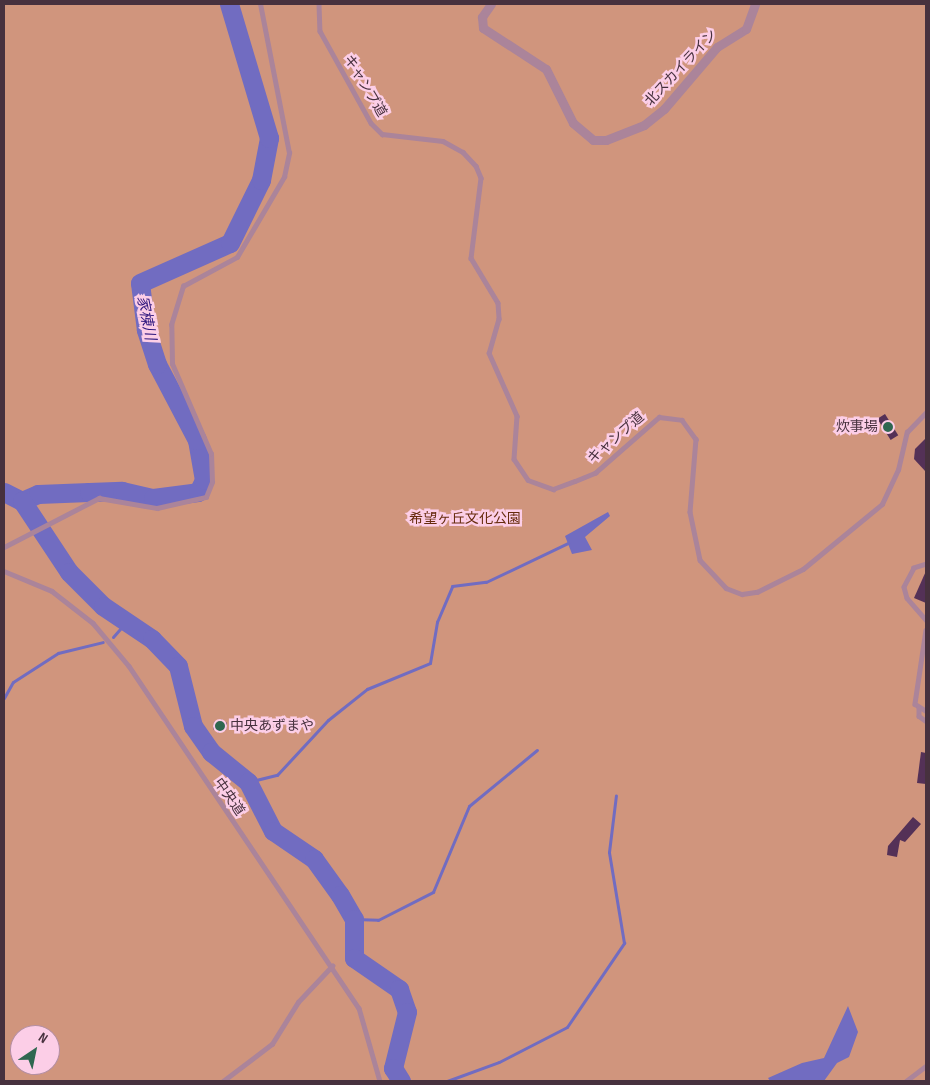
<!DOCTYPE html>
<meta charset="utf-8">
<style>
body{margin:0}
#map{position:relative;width:930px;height:1085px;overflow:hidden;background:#f5bddd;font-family:"Sofia Sans Condensed","Noto Sans JP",sans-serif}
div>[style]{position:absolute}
.green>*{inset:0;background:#d0957d}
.water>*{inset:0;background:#716cc1}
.stream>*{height:3px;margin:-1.5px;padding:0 1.5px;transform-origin:1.5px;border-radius:1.5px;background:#716cc1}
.river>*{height:19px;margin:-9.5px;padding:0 9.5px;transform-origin:9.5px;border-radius:9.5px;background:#716cc1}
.building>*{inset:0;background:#543157;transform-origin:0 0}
.lane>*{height:4.5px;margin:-2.25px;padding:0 2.25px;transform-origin:2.25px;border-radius:2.25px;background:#ab849a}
.street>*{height:9px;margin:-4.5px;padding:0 4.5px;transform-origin:4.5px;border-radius:4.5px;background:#ab849a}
.dots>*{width:14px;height:14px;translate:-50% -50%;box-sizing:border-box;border:2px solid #fccee7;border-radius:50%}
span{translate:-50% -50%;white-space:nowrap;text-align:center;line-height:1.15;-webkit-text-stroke:5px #fccee7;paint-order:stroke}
.street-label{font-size:14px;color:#47313e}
.poi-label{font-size:14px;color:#47313e}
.right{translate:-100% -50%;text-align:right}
.left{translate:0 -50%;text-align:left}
.park-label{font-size:14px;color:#662b0d}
.water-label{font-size:15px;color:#2f177e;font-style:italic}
.frame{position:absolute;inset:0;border:5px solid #47313e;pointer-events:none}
.north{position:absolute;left:10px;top:1025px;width:50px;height:50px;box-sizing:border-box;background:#fccee7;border:1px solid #b48fa3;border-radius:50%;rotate:34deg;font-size:14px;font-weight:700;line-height:20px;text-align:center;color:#47313e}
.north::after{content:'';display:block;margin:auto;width:18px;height:22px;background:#2f6750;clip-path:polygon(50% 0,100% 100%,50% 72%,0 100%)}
</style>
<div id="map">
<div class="green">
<div style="clip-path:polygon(evenodd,4px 4px,926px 4px,926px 1081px,4px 1081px,4px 4px,20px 1035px,50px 1035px,50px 1065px,20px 1065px,20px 1035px)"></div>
</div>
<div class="water">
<div style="clip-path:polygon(608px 512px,610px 516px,585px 537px,592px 550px,572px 554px,565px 536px)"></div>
<div style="clip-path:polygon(848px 1006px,858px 1032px,849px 1057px,837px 1063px,824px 1081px,770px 1081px,768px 1078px,802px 1063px,824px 1058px)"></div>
</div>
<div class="stream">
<div style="left:113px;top:637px;width:20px;rotate:-49deg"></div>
<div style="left:4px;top:698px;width:18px;rotate:-61deg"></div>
<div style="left:13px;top:682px;width:54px;rotate:-32.8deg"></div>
<div style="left:58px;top:653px;width:46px;rotate:-13.7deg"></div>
<div style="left:248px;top:782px;width:30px;rotate:-14deg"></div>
<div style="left:277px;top:775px;width:75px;rotate:-47.2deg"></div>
<div style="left:328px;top:720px;width:50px;rotate:-38.5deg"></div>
<div style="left:367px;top:689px;width:68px;rotate:-22.4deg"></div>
<div style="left:430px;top:663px;width:42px;rotate:-80.3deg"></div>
<div style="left:437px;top:622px;width:39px;rotate:-67deg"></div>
<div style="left:452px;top:586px;width:34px;rotate:-7deg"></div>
<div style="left:486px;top:582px;width:91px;rotate:-25.4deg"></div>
<div style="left:354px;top:919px;width:24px;rotate:2deg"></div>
<div style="left:378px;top:920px;width:62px;rotate:-27deg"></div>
<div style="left:433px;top:892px;width:93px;rotate:-67.3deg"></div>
<div style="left:469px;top:806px;width:88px;rotate:-39.5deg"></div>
<div style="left:447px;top:1081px;width:55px;rotate:-20.1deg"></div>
<div style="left:499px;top:1062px;width:76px;rotate:-27.2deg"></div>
<div style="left:567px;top:1027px;width:102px;rotate:-55.8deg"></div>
<div style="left:624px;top:943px;width:92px;rotate:-99.4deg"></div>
<div style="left:609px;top:852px;width:57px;rotate:-83deg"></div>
</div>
<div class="river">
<div style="left:4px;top:492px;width:20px;rotate:27deg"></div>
<div style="left:22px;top:501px;width:17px;rotate:-24deg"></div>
<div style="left:38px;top:494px;width:51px;rotate:-2.2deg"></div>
<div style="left:89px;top:492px;width:33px;rotate:-2deg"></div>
<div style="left:122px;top:491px;width:32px;rotate:13deg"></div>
<div style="left:153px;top:498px;width:45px;rotate:-7.6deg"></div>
<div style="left:198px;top:492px;width:13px;rotate:-63deg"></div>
<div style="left:204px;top:480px;width:41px;rotate:-99.9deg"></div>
<div style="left:197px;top:440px;width:86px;rotate:-117.8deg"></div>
<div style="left:157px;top:364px;width:36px;rotate:-108deg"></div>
<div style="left:146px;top:330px;width:47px;rotate:-97.3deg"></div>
<div style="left:140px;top:283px;width:98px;rotate:-24deg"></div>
<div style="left:230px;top:243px;width:70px;rotate:-63.8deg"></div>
<div style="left:261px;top:180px;width:43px;rotate:-79.2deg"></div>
<div style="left:269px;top:138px;width:140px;rotate:-106.6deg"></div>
<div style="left:22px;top:501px;width:85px;rotate:56.5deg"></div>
<div style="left:69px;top:572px;width:48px;rotate:45deg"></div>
<div style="left:103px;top:606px;width:59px;rotate:34deg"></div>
<div style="left:152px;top:639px;width:37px;rotate:46deg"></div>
<div style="left:178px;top:666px;width:62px;rotate:76deg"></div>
<div style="left:193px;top:726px;width:32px;rotate:55deg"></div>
<div style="left:211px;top:752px;width:48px;rotate:39deg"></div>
<div style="left:248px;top:782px;width:55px;rotate:63deg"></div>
<div style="left:273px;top:831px;width:50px;rotate:34.3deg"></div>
<div style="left:314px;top:859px;width:44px;rotate:54.2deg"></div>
<div style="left:340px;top:895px;width:28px;rotate:60deg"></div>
<div style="left:354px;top:919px;width:39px;rotate:90deg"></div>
<div style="left:354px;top:958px;width:55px;rotate:34.6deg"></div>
<div style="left:399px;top:989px;width:24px;rotate:71deg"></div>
<div style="left:407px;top:1012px;width:58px;rotate:104deg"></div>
<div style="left:393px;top:1068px;width:15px;rotate:58deg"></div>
</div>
<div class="building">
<div style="left:885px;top:414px;width:25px;height:9px;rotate:58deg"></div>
<div style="clip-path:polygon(926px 438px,926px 472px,914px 459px,915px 449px)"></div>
<div style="clip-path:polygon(926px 571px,926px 603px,914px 598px)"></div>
<div style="clip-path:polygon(221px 719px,227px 723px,226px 730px,219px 733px,213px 729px,214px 722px)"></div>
<div style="clip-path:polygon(921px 752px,926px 753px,926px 784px,917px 783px)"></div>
<div style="clip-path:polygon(913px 817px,921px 824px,905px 842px,900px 840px,897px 857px,887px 855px,888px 846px)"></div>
</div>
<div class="lane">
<div style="left:319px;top:4px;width:27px;rotate:88deg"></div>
<div style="left:320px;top:31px;width:105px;rotate:61deg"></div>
<div style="left:371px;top:123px;width:16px;rotate:45deg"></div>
<div style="left:382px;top:134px;width:61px;rotate:6.5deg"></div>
<div style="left:443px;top:141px;width:23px;rotate:29deg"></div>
<div style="left:463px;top:152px;width:19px;rotate:47deg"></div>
<div style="left:476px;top:166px;width:13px;rotate:67deg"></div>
<div style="left:481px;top:178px;width:81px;rotate:97.1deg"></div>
<div style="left:471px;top:258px;width:52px;rotate:59deg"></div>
<div style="left:498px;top:303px;width:16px;rotate:86deg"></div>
<div style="left:499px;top:319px;width:35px;rotate:106deg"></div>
<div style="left:489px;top:353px;width:69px;rotate:66deg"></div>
<div style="left:517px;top:416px;width:43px;rotate:94deg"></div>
<div style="left:514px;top:459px;width:25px;rotate:56deg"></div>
<div style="left:528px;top:480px;width:27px;rotate:20deg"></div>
<div style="left:553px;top:489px;width:23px;rotate:-20deg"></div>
<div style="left:575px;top:481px;width:22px;rotate:-22deg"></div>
<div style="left:595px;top:473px;width:85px;rotate:-41.2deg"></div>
<div style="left:659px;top:417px;width:23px;rotate:7deg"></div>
<div style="left:682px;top:420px;width:24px;rotate:54deg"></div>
<div style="left:696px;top:439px;width:73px;rotate:94.7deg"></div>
<div style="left:690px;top:512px;width:49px;rotate:78.2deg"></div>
<div style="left:700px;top:560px;width:38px;rotate:47deg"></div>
<div style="left:726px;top:588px;width:17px;rotate:21deg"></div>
<div style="left:742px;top:594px;width:15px;rotate:-8deg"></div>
<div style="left:757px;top:592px;width:51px;rotate:-26.6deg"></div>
<div style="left:803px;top:569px;width:102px;rotate:-39.4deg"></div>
<div style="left:882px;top:504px;width:38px;rotate:-65deg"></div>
<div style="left:898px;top:470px;width:39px;rotate:-77deg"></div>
<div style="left:907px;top:432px;width:28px;rotate:-46deg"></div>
<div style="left:4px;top:547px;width:107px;rotate:-27.3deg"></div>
<div style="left:99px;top:498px;width:59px;rotate:9.8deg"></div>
<div style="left:157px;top:508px;width:50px;rotate:-12.7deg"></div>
<div style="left:206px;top:497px;width:16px;rotate:-68deg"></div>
<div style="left:212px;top:482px;width:28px;rotate:-92deg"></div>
<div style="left:211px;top:454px;width:98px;rotate:-113.4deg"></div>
<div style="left:172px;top:364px;width:39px;rotate:-91deg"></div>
<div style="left:171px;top:325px;width:41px;rotate:-72.9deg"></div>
<div style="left:183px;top:286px;width:61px;rotate:-28.2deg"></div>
<div style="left:237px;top:257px;width:93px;rotate:-59.6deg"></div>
<div style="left:284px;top:177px;width:25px;rotate:-78deg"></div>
<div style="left:289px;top:153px;width:152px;rotate:-101deg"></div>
<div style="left:926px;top:564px;width:13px;rotate:162deg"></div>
<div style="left:914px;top:568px;width:21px;rotate:118deg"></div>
<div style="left:904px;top:587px;width:11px;rotate:75deg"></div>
<div style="left:907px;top:598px;width:29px;rotate:49deg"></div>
<div style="left:4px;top:571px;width:52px;rotate:22.6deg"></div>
<div style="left:52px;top:591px;width:52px;rotate:38deg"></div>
<div style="left:93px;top:623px;width:56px;rotate:50.1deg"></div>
<div style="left:129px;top:666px;width:412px;rotate:56.1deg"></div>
<div style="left:359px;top:1008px;width:76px;rotate:74deg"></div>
<div style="left:926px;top:630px;width:75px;rotate:98.5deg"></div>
<div style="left:915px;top:704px;width:13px;rotate:32deg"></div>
<div style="left:919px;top:708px;width:8px;rotate:90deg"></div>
<div style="left:919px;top:716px;width:9px;rotate:36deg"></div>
<div style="left:223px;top:1081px;width:61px;rotate:-37.1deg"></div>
<div style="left:272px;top:1044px;width:49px;rotate:-58.2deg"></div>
<div style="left:298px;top:1002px;width:50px;rotate:-46.6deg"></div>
<div style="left:906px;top:1081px;width:25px;rotate:-37deg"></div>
</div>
<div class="street">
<div style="left:491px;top:4px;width:16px;rotate:125deg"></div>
<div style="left:482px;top:17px;width:11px;rotate:85deg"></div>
<div style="left:483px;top:28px;width:75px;rotate:33.1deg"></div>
<div style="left:546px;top:69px;width:60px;rotate:63.4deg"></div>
<div style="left:573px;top:123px;width:26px;rotate:40deg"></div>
<div style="left:593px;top:140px;width:13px"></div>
<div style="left:606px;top:140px;width:41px;rotate:-21.5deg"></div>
<div style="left:644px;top:125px;width:26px;rotate:-39deg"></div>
<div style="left:664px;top:109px;width:82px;rotate:-49.5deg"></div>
<div style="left:717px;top:47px;width:34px;rotate:-32deg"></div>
<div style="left:746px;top:29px;width:27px;rotate:-70deg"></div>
</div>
<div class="dots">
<div style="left:888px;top:427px;background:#2f6750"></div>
<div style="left:220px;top:726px;background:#2f6750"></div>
</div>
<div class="street-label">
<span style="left:681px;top:68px;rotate:-47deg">北スカイライン</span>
<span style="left:365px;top:86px;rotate:59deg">キャンプ道</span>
<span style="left:616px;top:438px;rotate:-41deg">キャンプ道</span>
<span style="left:229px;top:797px;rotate:55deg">中央道</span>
</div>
<div class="poi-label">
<span class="right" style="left:878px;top:427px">炊事場</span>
<span class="left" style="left:230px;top:726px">中央あずまや</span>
</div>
<div class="park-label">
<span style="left:465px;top:519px">希望ヶ丘文化公園</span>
</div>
<div class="water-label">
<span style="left:146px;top:318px;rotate:79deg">家棟川</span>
</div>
<div class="frame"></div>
<div class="north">N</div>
</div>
